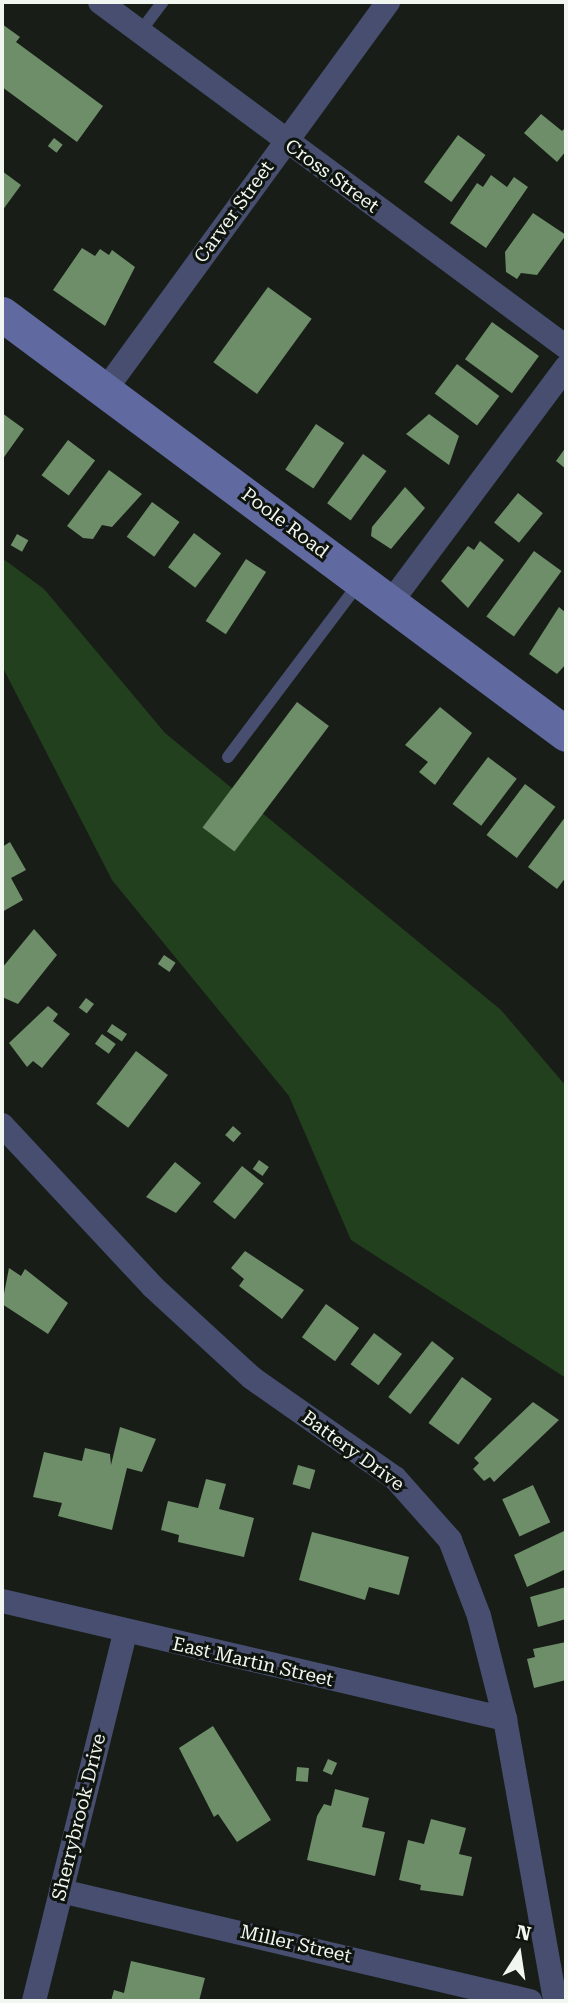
<!DOCTYPE html>
<style>
body{margin:0}
#map{position:relative;width:568px;height:2003px;overflow:hidden;background:#181e17;font-family:"Roboto Serif",serif}
div>[style]{position:absolute}
.green>*{inset:0;background:#23401e}
.building>*{inset:0;background:#6d8e68;transform-origin:0 0}
.service>*{height:12px;margin:-6px;padding:0 6px;transform-origin:6px;border-radius:6px;background:#474e70}
.minor>*{height:24px;margin:-12px;padding:0 12px;transform-origin:12px;border-radius:12px;background:#474e70}
.secondary>*{height:35px;margin:-17.5px;padding:0 17.5px;transform-origin:17.5px;border-radius:17.5px;background:#6069a0}
span{translate:-50% -50%;white-space:nowrap;text-align:center;line-height:1.15;-webkit-text-stroke:6px #0f150e;paint-order:stroke}
.street-label{font-size:19px;color:#f1f6f0}
.frame{position:absolute;inset:0;border:4px solid #f1f6f0;pointer-events:none}
.north{position:absolute;left:484px;top:1919px;width:70px;height:70px;-webkit-text-stroke:5px #0f150e;paint-order:stroke;rotate:12deg;font-size:19px;font-weight:700;line-height:28px;text-align:center;color:#f1f6f0}
.north::after{content:'';display:block;margin:auto;width:24px;height:32px;background:#f1f6f0;clip-path:polygon(50% 0,100% 100%,50% 72%,0 100%)}
</style>
<div id="map">
<div class="green">
<div style="clip-path:polygon(2px 558px,44px 589px,165px 733px,501px 1010px,566px 1086px,566px 1378px,351px 1240px,289px 1096px,112px 880px,2px 666px)"></div>
</div>
<div class="building">
<div style="clip-path:polygon(2px 24px,20px 37px,16px 42px,103px 106px,77px 142px,2px 87px)"></div>
<div style="clip-path:polygon(541px 114px,562px 131px,566px 127px,566px 151px,557px 162px,524px 133px)"></div>
<div style="left:458px;top:135px;width:34px;height:58px;rotate:36deg"></div>
<div style="left:54px;top:138px;width:11px;height:10px;rotate:38deg"></div>
<div style="clip-path:polygon(2px 171px,21px 185px,2px 211px)"></div>
<div style="clip-path:polygon(491px 175px,507px 187px,514px 177px,528px 187px,486px 248px,450px 223px,477px 183px,483px 187px)"></div>
<div style="clip-path:polygon(533px 213px,566px 235px,537px 275px,521px 273px,517px 279px,506px 272px,505px 252px)"></div>
<div style="clip-path:polygon(82px 248px,95px 256px,100px 249px,109px 255px,112px 250px,135px 267px,105px 326px,53px 290px)"></div>
<div style="left:268px;top:287px;width:54px;height:93px;rotate:36deg"></div>
<div style="left:492px;top:322px;width:58px;height:46px;rotate:36deg"></div>
<div style="left:457px;top:364px;width:53px;height:37px;rotate:37deg"></div>
<div style="clip-path:polygon(2px 413px,24px 429px,2px 460px)"></div>
<div style="clip-path:polygon(429px 414px,459px 436px,449px 465px,406px 434px)"></div>
<div style="left:316px;top:424px;width:34px;height:55px;rotate:34deg"></div>
<div style="left:68px;top:440px;width:34px;height:44px;rotate:37deg"></div>
<div style="clip-path:polygon(566px 447px,566px 469px,556px 461px)"></div>
<div style="left:363px;top:454px;width:29px;height:61px;rotate:36deg"></div>
<div style="clip-path:polygon(109px 470px,142px 494px,112px 527px,102px 525px,93px 539px,83px 538px,67px 526px)"></div>
<div style="clip-path:polygon(405px 487px,425px 508px,391px 549px,371px 536px,372px 527px)"></div>
<div style="left:518px;top:493px;width:32px;height:38px;rotate:39deg"></div>
<div style="left:152px;top:502px;width:34px;height:43px;rotate:36deg"></div>
<div style="left:194px;top:533px;width:34px;height:43px;rotate:37deg"></div>
<div style="left:17px;top:534px;width:13px;height:13px;rotate:29deg"></div>
<div style="clip-path:polygon(480px 541px,504px 560px,468px 608px,441px 581px,468px 546px,474px 550px)"></div>
<div style="left:534px;top:551px;width:34px;height:81px;rotate:36deg"></div>
<div style="left:246px;top:559px;width:24px;height:74px;rotate:33deg"></div>
<div style="clip-path:polygon(559px 607px,566px 613px,566px 664px,557px 674px,529px 654px)"></div>
<div style="left:297px;top:702px;width:40px;height:157px;rotate:37deg"></div>
<div style="clip-path:polygon(440px 707px,472px 733px,435px 785px,419px 772px,428px 762px,405px 745px)"></div>
<div style="left:488px;top:757px;width:36px;height:59px;rotate:37deg"></div>
<div style="left:525px;top:784px;width:38px;height:64px;rotate:37deg"></div>
<div style="clip-path:polygon(566px 816px,566px 877px,557px 889px,528px 867px)"></div>
<div style="clip-path:polygon(10px 842px,26px 870px,11px 878px,23px 900px,2px 912px,2px 847px)"></div>
<div style="clip-path:polygon(34px 929px,57px 955px,18px 1004px,2px 997px,2px 968px)"></div>
<div style="left:164px;top:955px;width:14px;height:11px;rotate:34deg"></div>
<div style="left:86px;top:998px;width:10px;height:12px;rotate:37deg"></div>
<div style="clip-path:polygon(48px 1006px,58px 1014px,53px 1021px,70px 1034px,42px 1068px,33px 1061px,27px 1067px,9px 1043px)"></div>
<div style="left:112px;top:1024px;width:18px;height:9px;rotate:34deg"></div>
<div style="left:102px;top:1034px;width:17px;height:12px;rotate:36deg"></div>
<div style="left:136px;top:1051px;width:40px;height:66px;rotate:37deg"></div>
<div style="left:233px;top:1126px;width:11px;height:12px;rotate:41deg"></div>
<div style="left:259px;top:1160px;width:12px;height:11px;rotate:35deg"></div>
<div style="clip-path:polygon(175px 1162px,201px 1183px,176px 1213px,146px 1197px)"></div>
<div style="left:242px;top:1166px;width:28px;height:46px;rotate:39deg"></div>
<div style="clip-path:polygon(245px 1251px,304px 1290px,282px 1319px,239px 1286px,244px 1279px,231px 1268px)"></div>
<div style="clip-path:polygon(9px 1268px,21px 1276px,25px 1269px,68px 1303px,48px 1334px,2px 1304px)"></div>
<div style="left:326px;top:1304px;width:41px;height:41px;rotate:36deg"></div>
<div style="left:374px;top:1333px;width:35px;height:39px;rotate:37deg"></div>
<div style="left:432px;top:1341px;width:28px;height:71px;rotate:38deg"></div>
<div style="left:462px;top:1377px;width:37px;height:57px;rotate:36deg"></div>
<div style="clip-path:polygon(533px 1402px,559px 1420px,494px 1482px,490px 1477px,484px 1481px,473px 1469px,479px 1463px,474px 1458px)"></div>
<div style="clip-path:polygon(120px 1427px,156px 1439px,142px 1472px,127px 1468px,112px 1530px,58px 1516px,62px 1503px,33px 1497px,44px 1452px,82px 1461px,85px 1448px,110px 1454px,111px 1465px)"></div>
<div style="left:298px;top:1465px;width:18px;height:20px;rotate:16deg"></div>
<div style="clip-path:polygon(206px 1479px,226px 1484px,219px 1509px,254px 1518px,244px 1557px,178px 1542px,179px 1535px,161px 1530px,168px 1501px,198px 1508px)"></div>
<div style="left:533px;top:1485px;width:41px;height:34px;rotate:65deg"></div>
<div style="clip-path:polygon(564px 1531px,566px 1569px,527px 1587px,514px 1555px)"></div>
<div style="clip-path:polygon(312px 1532px,409px 1557px,399px 1595px,369px 1587px,365px 1600px,299px 1580px)"></div>
<div style="clip-path:polygon(566px 1587px,566px 1619px,538px 1627px,530px 1597px)"></div>
<div style="clip-path:polygon(566px 1642px,566px 1680px,534px 1688px,527px 1659px,535px 1657px,533px 1649px)"></div>
<div style="clip-path:polygon(213px 1726px,271px 1820px,237px 1842px,218px 1814px,214px 1817px,179px 1748px)"></div>
<div style="left:328px;top:1759px;width:10px;height:13px;rotate:24deg"></div>
<div style="left:297px;top:1767px;width:12px;height:14px;rotate:5deg"></div>
<div style="clip-path:polygon(335px 1789px,369px 1798px,362px 1827px,385px 1832px,375px 1876px,307px 1860px,317px 1816px,324px 1804px,331px 1806px)"></div>
<div style="clip-path:polygon(431px 1819px,466px 1828px,459px 1854px,472px 1857px,463px 1896px,420px 1890px,421px 1885px,399px 1880px,408px 1840px,424px 1844px)"></div>
<div style="clip-path:polygon(131px 1961px,205px 1978px,199px 2001px,111px 2001px,114px 1990px,124px 1993px)"></div>
</div>
<div class="service">
<div style="left:140px;top:32px;width:38px;rotate:-53deg"></div>
<div style="left:228px;top:757px;width:218px;rotate:-53deg"></div>
</div>
<div class="minor">
<div style="left:100px;top:2px;width:580px;rotate:36.51deg"></div>
<div style="left:106px;top:389px;width:479px;rotate:-53.9deg"></div>
<div style="left:391px;top:602px;width:293px;rotate:-53.3deg"></div>
<div style="left:2px;top:1125px;width:221px;rotate:47deg"></div>
<div style="left:153px;top:1287px;width:134px;rotate:42.6deg"></div>
<div style="left:252px;top:1378px;width:174px;rotate:35deg"></div>
<div style="left:395px;top:1478px;width:83px;rotate:48.4deg"></div>
<div style="left:450px;top:1540px;width:81px;rotate:69.1deg"></div>
<div style="left:479px;top:1616px;width:106px;rotate:75.8deg"></div>
<div style="left:505px;top:1719px;width:286px;rotate:79.9deg"></div>
<div style="left:2px;top:1601px;width:517px;rotate:13.2deg"></div>
<div style="left:61px;top:1891px;width:482px;rotate:13.2deg"></div>
<div style="left:34px;top:2001px;width:379px;rotate:-76.1deg"></div>
</div>
<div class="secondary">
<div style="left:2px;top:314px;width:703px;rotate:36.67deg"></div>
</div>
<div class="street-label">
<span style="left:332px;top:176px;rotate:36deg">Cross Street</span>
<span style="left:234px;top:212px;rotate:-54deg">Carver Street</span>
<span style="left:285px;top:523px;rotate:37deg">Poole Road</span>
<span style="left:353px;top:1451px;rotate:36deg">Battery Drive</span>
<span style="left:253px;top:1662px;rotate:13deg">East Martin Street</span>
<span style="left:79px;top:1817px;rotate:-76deg">Sherrybrook Drive</span>
<span style="left:296px;top:1944px;rotate:13deg">Miller Street</span>
</div>
<div class="frame"></div>
<div class="north">N</div>
</div>
